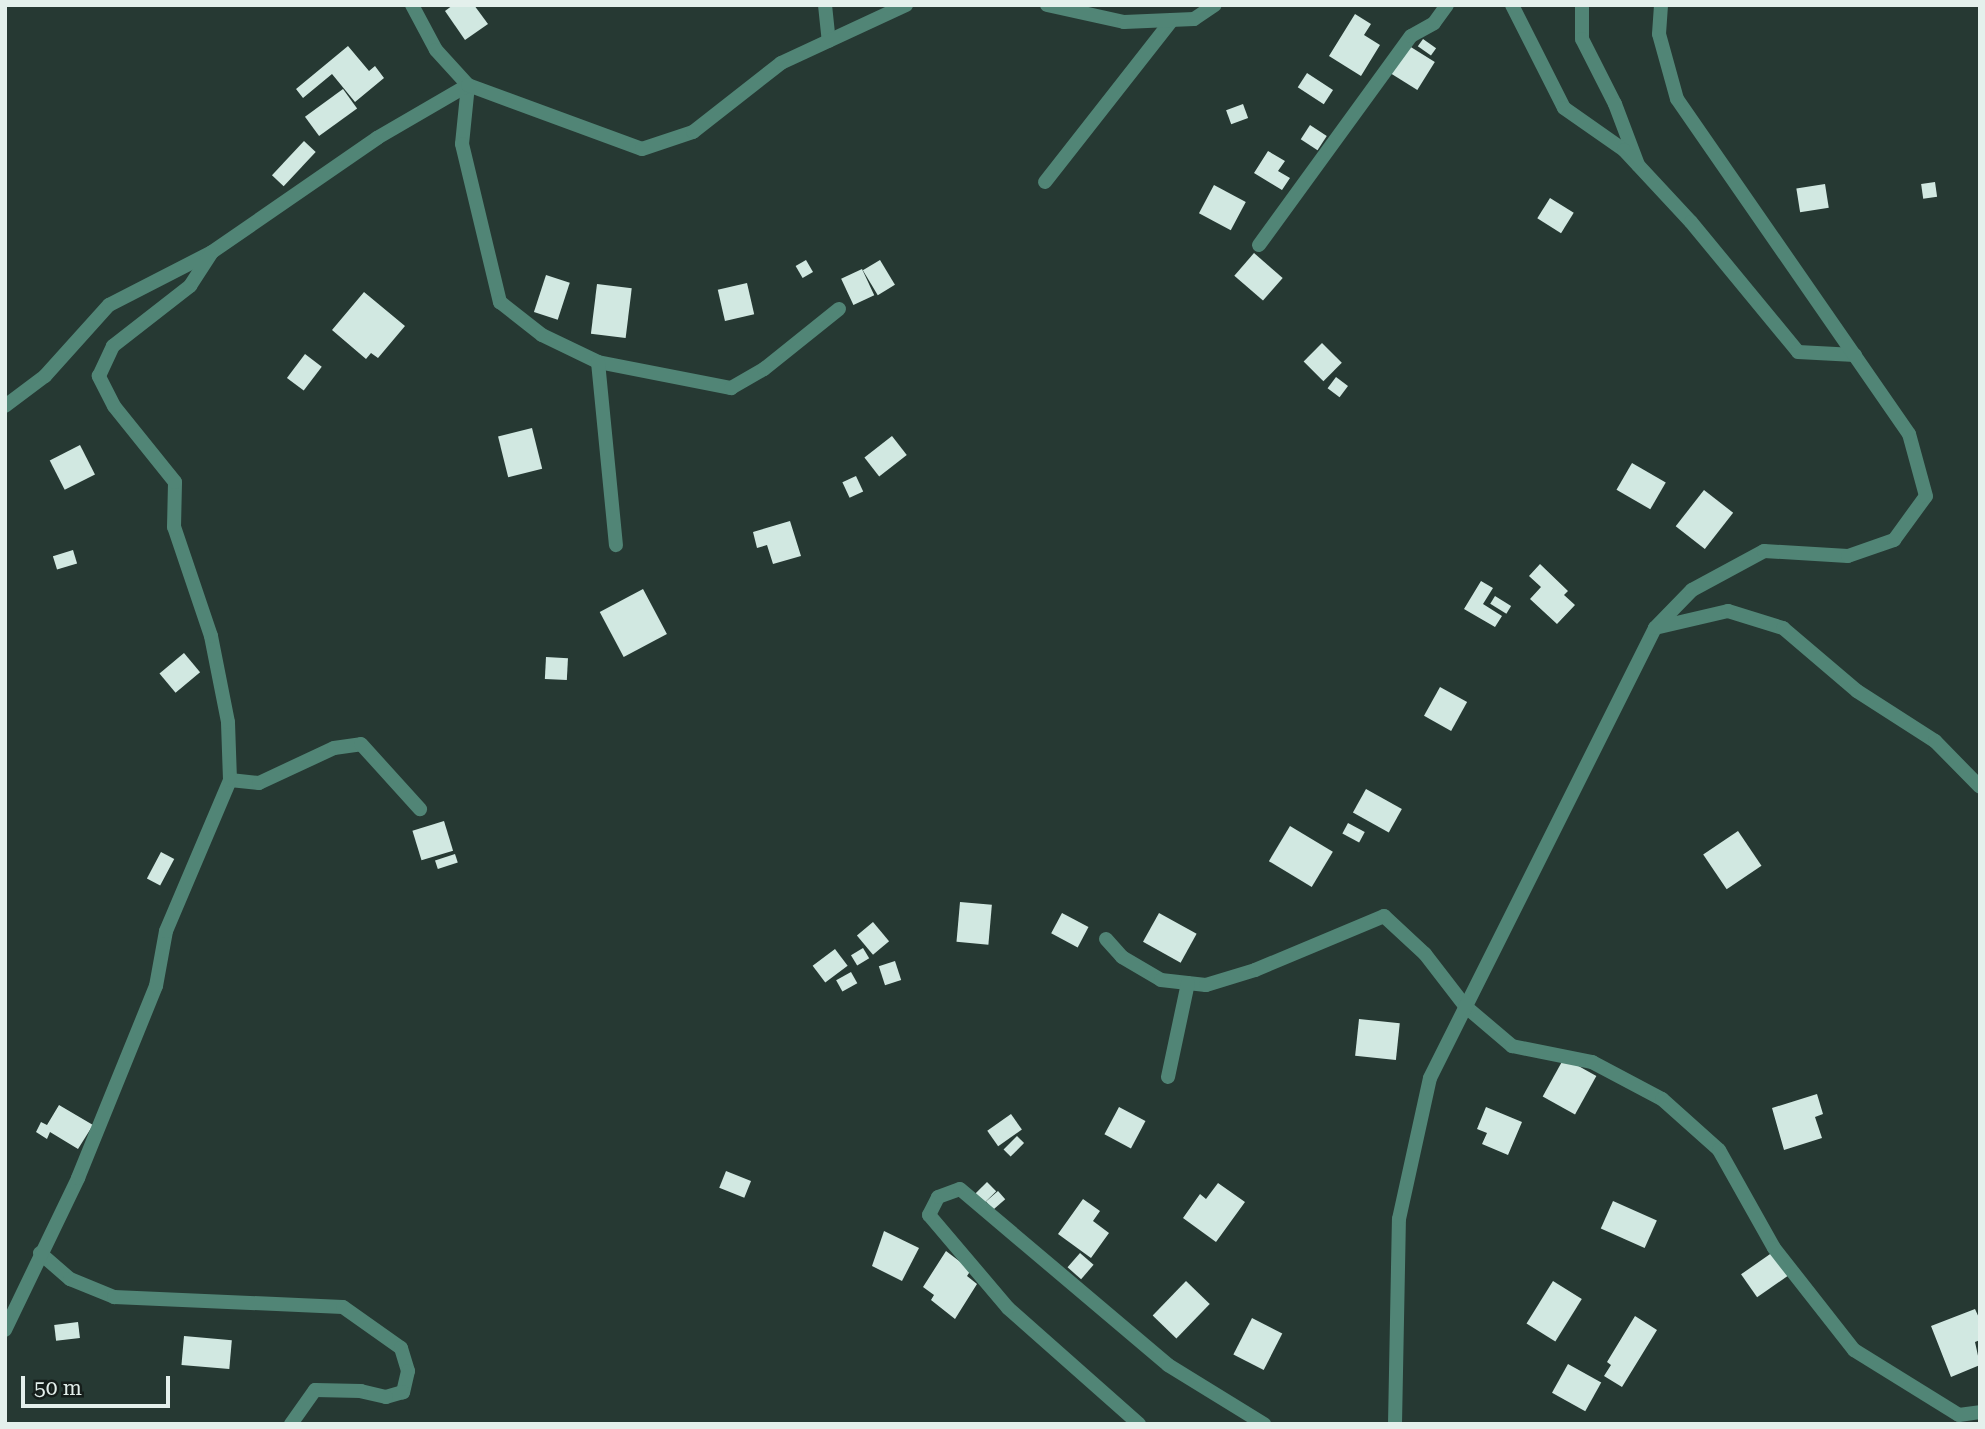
<!DOCTYPE html>
<style>
body{margin:0}
#map{position:relative;width:1985px;height:1429px;overflow:hidden;background:#263933;font-family:"Roboto Serif",serif}
div>[style]{position:absolute}
.building>*{inset:0;background:#d1e8e1;transform-origin:0 0}
.minor>*{height:14px;margin:-7px;padding:0 7px;transform-origin:7px;border-radius:7px;background:#518576}
.tertiary>*{height:14px;margin:-7px;padding:0 7px;transform-origin:7px;border-radius:7px;background:#518576}
span{translate:-50% -50%;white-space:nowrap;text-align:center;line-height:1.15;-webkit-text-stroke:7px #161e1b;paint-order:stroke}
.frame{position:absolute;inset:0;border:7px solid #e4f0ec;pointer-events:none}
.scale{position:absolute;left:21px;top:1376px;width:149px;height:32px;box-sizing:border-box;border:4px solid #e4f0ec;border-top:0;padding-left:9px;font-size:21px;line-height:24px;white-space:nowrap;color:#e4f0ec;-webkit-text-stroke:5px #161e1b;paint-order:stroke}
</style>
<div id="map">
<div class="building">
<div style="clip-path:polygon(453px 5px,474px 5px,488px 24px,465px 40px,445px 11px)"></div>
<div style="clip-path:polygon(1355px 14px,1371px 24px,1364px 35px,1380px 45px,1361px 76px,1329px 56px)"></div>
<div style="left:1423px;top:39px;width:16px;height:9px;rotate:35deg"></div>
<div style="left:1406px;top:44px;width:34px;height:33px;rotate:32deg"></div>
<div style="clip-path:polygon(348px 46px,369px 71px,375px 66px,384px 78px,355px 102px,332px 74px,303px 98px,296px 89px)"></div>
<div style="left:1307px;top:73px;width:31px;height:17px;rotate:33deg"></div>
<div style="left:343px;top:89px;width:24px;height:47px;rotate:54deg"></div>
<div style="left:1243px;top:104px;width:15px;height:18px;rotate:70deg"></div>
<div style="left:1310px;top:125px;width:20px;height:17px;rotate:33deg"></div>
<div style="left:304px;top:141px;width:16px;height:47px;rotate:43deg"></div>
<div style="clip-path:polygon(1268px 151px,1285px 161px,1278px 171px,1290px 178px,1282px 190px,1254px 173px)"></div>
<div style="left:1935px;top:182px;width:15px;height:14px;rotate:82deg"></div>
<div style="left:1825px;top:184px;width:24px;height:29px;rotate:81deg"></div>
<div style="left:1214px;top:185px;width:36px;height:32px;rotate:28deg"></div>
<div style="left:1550px;top:198px;width:28px;height:24px;rotate:32deg"></div>
<div style="left:1254px;top:253px;width:38px;height:30px;rotate:41deg"></div>
<div style="left:806px;top:260px;width:14px;height:12px;rotate:60deg"></div>
<div style="left:880px;top:260px;width:29px;height:20px;rotate:59deg"></div>
<div style="left:862px;top:269px;width:29px;height:23px;rotate:65deg"></div>
<div style="left:546px;top:275px;width:25px;height:39px;rotate:18deg"></div>
<div style="left:747px;top:283px;width:32px;height:30px;rotate:77deg"></div>
<div style="left:597px;top:284px;width:35px;height:50px;rotate:7deg"></div>
<div style="clip-path:polygon(364px 292px,405px 326px,378px 358px,371px 353px,366px 359px,332px 330px)"></div>
<div style="left:1322px;top:343px;width:28px;height:26px;rotate:45deg"></div>
<div style="left:305px;top:354px;width:21px;height:30px;rotate:37deg"></div>
<div style="left:1336px;top:377px;width:15px;height:14px;rotate:37deg"></div>
<div style="left:532px;top:428px;width:42px;height:35px;rotate:76deg"></div>
<div style="left:892px;top:436px;width:24px;height:35px;rotate:52deg"></div>
<div style="left:80px;top:445px;width:33px;height:34px;rotate:63deg"></div>
<div style="left:1632px;top:463px;width:39px;height:31px;rotate:30deg"></div>
<div style="left:856px;top:476px;width:17px;height:15px;rotate:65deg"></div>
<div style="left:1704px;top:490px;width:37px;height:46px;rotate:38deg"></div>
<div style="clip-path:polygon(790px 521px,801px 556px,773px 564px,767px 545px,757px 548px,753px 532px)"></div>
<div style="left:73px;top:550px;width:14px;height:21px;rotate:73deg"></div>
<div style="clip-path:polygon(1540px 564px,1568px 591px,1564px 595px,1575px 605px,1557px 624px,1530px 599px,1541px 587px,1529px 576px)"></div>
<div style="clip-path:polygon(1481px 581px,1493px 588px,1483px 604px,1502px 616px,1495px 627px,1464px 609px)"></div>
<div style="left:643px;top:589px;width:51px;height:49px;rotate:62deg"></div>
<div style="left:1495px;top:596px;width:19px;height:9px;rotate:32deg"></div>
<div style="left:184px;top:653px;width:25px;height:32px;rotate:50deg"></div>
<div style="left:546px;top:657px;width:22px;height:22px;rotate:3deg"></div>
<div style="left:1440px;top:687px;width:31px;height:33px;rotate:29deg"></div>
<div style="left:1366px;top:789px;width:41px;height:27px;rotate:29deg"></div>
<div style="left:444px;top:821px;width:31px;height:33px;rotate:73deg"></div>
<div style="left:1348px;top:823px;width:19px;height:12px;rotate:28deg"></div>
<div style="left:1290px;top:826px;width:50px;height:41px;rotate:31deg"></div>
<div style="left:1738px;top:831px;width:42px;height:42px;rotate:56deg"></div>
<div style="left:161px;top:852px;width:15px;height:30px;rotate:28deg"></div>
<div style="left:455px;top:854px;width:9px;height:21px;rotate:72deg"></div>
<div style="left:960px;top:902px;width:32px;height:40px;rotate:5deg"></div>
<div style="left:1062px;top:913px;width:30px;height:23px;rotate:28deg"></div>
<div style="left:1159px;top:913px;width:43px;height:33px;rotate:29deg"></div>
<div style="left:873px;top:922px;width:25px;height:21px;rotate:50deg"></div>
<div style="left:863px;top:948px;width:12px;height:14px;rotate:59deg"></div>
<div style="left:835px;top:949px;width:21px;height:28px;rotate:53deg"></div>
<div style="left:895px;top:961px;width:20px;height:17px;rotate:72deg"></div>
<div style="left:851px;top:972px;width:13px;height:17px;rotate:61deg"></div>
<div style="left:1359px;top:1019px;width:41px;height:37px;rotate:6deg"></div>
<div style="left:1564px;top:1058px;width:37px;height:44px;rotate:29deg"></div>
<div style="clip-path:polygon(1817px 1094px,1823px 1114px,1815px 1117px,1822px 1138px,1784px 1150px,1772px 1108px)"></div>
<div style="clip-path:polygon(59px 1105px,93px 1125px,78px 1149px,50px 1132px,47px 1139px,36px 1132px,41px 1122px,47px 1125px)"></div>
<div style="left:1119px;top:1107px;width:30px;height:31px;rotate:28deg"></div>
<div style="clip-path:polygon(1486px 1107px,1522px 1122px,1508px 1155px,1482px 1144px,1487px 1133px,1477px 1129px)"></div>
<div style="left:1011px;top:1114px;width:19px;height:29px;rotate:55deg"></div>
<div style="left:1017px;top:1136px;width:10px;height:19px;rotate:45deg"></div>
<div style="left:726px;top:1171px;width:27px;height:18px;rotate:22deg"></div>
<div style="left:987px;top:1182px;width:13px;height:16px;rotate:45deg"></div>
<div style="clip-path:polygon(1218px 1183px,1245px 1202px,1216px 1242px,1183px 1218px,1200px 1194px,1206px 1199px)"></div>
<div style="left:998px;top:1191px;width:11px;height:16px;rotate:49deg"></div>
<div style="clip-path:polygon(1083px 1199px,1100px 1211px,1093px 1221px,1109px 1233px,1091px 1258px,1058px 1234px)"></div>
<div style="left:1613px;top:1201px;width:48px;height:30px;rotate:24deg"></div>
<div style="clip-path:polygon(884px 1231px,919px 1248px,902px 1281px,872px 1266px)"></div>
<div style="clip-path:polygon(946px 1251px,971px 1270px,967px 1276px,977px 1284px,955px 1319px,931px 1300px,934px 1295px,923px 1287px)"></div>
<div style="left:1773px;top:1252px;width:28px;height:39px;rotate:55deg"></div>
<div style="left:1080px;top:1253px;width:18px;height:19px;rotate:41deg"></div>
<div style="left:1186px;top:1281px;width:33px;height:48px;rotate:44deg"></div>
<div style="left:1553px;top:1281px;width:34px;height:50px;rotate:32deg"></div>
<div style="clip-path:polygon(1975px 1309px,1980px 1320px,1980px 1340px,1975px 1342px,1980px 1365px,1951px 1377px,1931px 1326px)"></div>
<div style="clip-path:polygon(1635px 1316px,1657px 1330px,1622px 1387px,1604px 1376px,1611px 1365px,1607px 1362px)"></div>
<div style="left:1252px;top:1318px;width:34px;height:41px;rotate:27deg"></div>
<div style="left:78px;top:1322px;width:16px;height:24px;rotate:83deg"></div>
<div style="left:184px;top:1336px;width:48px;height:29px;rotate:5deg"></div>
<div style="left:1568px;top:1364px;width:38px;height:33px;rotate:29deg"></div>
</div>
<div class="minor">
<div style="left:825px;top:5px;width:36px;rotate:84deg"></div>
<div style="left:1582px;top:5px;width:34px;rotate:90deg"></div>
<div style="left:1582px;top:39px;width:73px;rotate:63.1deg"></div>
<div style="left:1615px;top:104px;width:65px;rotate:69.3deg"></div>
<div style="left:468px;top:85px;width:59px;rotate:95.8deg"></div>
<div style="left:462px;top:144px;width:163px;rotate:76.5deg"></div>
<div style="left:500px;top:302px;width:53px;rotate:38.2deg"></div>
<div style="left:542px;top:335px;width:62px;rotate:25.7deg"></div>
<div style="left:598px;top:362px;width:136px;rotate:11.1deg"></div>
<div style="left:731px;top:388px;width:38px;rotate:-30deg"></div>
<div style="left:764px;top:369px;width:96px;rotate:-38.7deg"></div>
<div style="left:1045px;top:182px;width:206px;rotate:-51.9deg"></div>
<div style="left:1259px;top:245px;width:258px;rotate:-54deg"></div>
<div style="left:1411px;top:36px;width:26px;rotate:-29deg"></div>
<div style="left:1434px;top:23px;width:22px;rotate:-54deg"></div>
<div style="left:598px;top:362px;width:184px;rotate:84.4deg"></div>
<div style="left:5px;top:406px;width:50px;rotate:-36.9deg"></div>
<div style="left:45px;top:376px;width:96px;rotate:-48deg"></div>
<div style="left:109px;top:305px;width:116px;rotate:-27.2deg"></div>
<div style="left:212px;top:252px;width:201px;rotate:-34.6deg"></div>
<div style="left:377px;top:138px;width:105px;rotate:-30.2deg"></div>
<div style="left:1655px;top:628px;width:75px;rotate:-13.1deg"></div>
<div style="left:1728px;top:611px;width:58px;rotate:17.2deg"></div>
<div style="left:1783px;top:628px;width:97px;rotate:40.4deg"></div>
<div style="left:1857px;top:691px;width:93px;rotate:32.7deg"></div>
<div style="left:1935px;top:741px;width:64px;rotate:45.6deg"></div>
<div style="left:230px;top:780px;width:29px;rotate:6deg"></div>
<div style="left:259px;top:783px;width:83px;rotate:-25deg"></div>
<div style="left:334px;top:748px;width:27px;rotate:-8deg"></div>
<div style="left:361px;top:744px;width:88px;rotate:47.8deg"></div>
<div style="left:1106px;top:939px;width:24px;rotate:48deg"></div>
<div style="left:1122px;top:957px;width:45px;rotate:30.5deg"></div>
<div style="left:1161px;top:980px;width:45px;rotate:6.3deg"></div>
<div style="left:1206px;top:985px;width:51px;rotate:-17deg"></div>
<div style="left:1255px;top:970px;width:140px;rotate:-22.7deg"></div>
<div style="left:1384px;top:916px;width:56px;rotate:42.8deg"></div>
<div style="left:1425px;top:954px;width:66px;rotate:52.4deg"></div>
<div style="left:1465px;top:1006px;width:62px;rotate:40.4deg"></div>
<div style="left:1512px;top:1046px;width:82px;rotate:11.3deg"></div>
<div style="left:1592px;top:1062px;width:79px;rotate:27.9deg"></div>
<div style="left:1662px;top:1099px;width:76px;rotate:41.8deg"></div>
<div style="left:1719px;top:1150px;width:112px;rotate:60.7deg"></div>
<div style="left:1774px;top:1248px;width:130px;rotate:51.9deg"></div>
<div style="left:1854px;top:1350px;width:123px;rotate:31.8deg"></div>
<div style="left:1959px;top:1415px;width:21px;rotate:-8deg"></div>
<div style="left:1168px;top:1077px;width:96px;rotate:-78deg"></div>
<div style="left:40px;top:1253px;width:40px;rotate:41deg"></div>
<div style="left:70px;top:1279px;width:48px;rotate:22.2deg"></div>
<div style="left:114px;top:1297px;width:229px;rotate:2.5deg"></div>
<div style="left:343px;top:1307px;width:71px;rotate:35.3deg"></div>
<div style="left:401px;top:1348px;width:24px;rotate:73deg"></div>
<div style="left:408px;top:1371px;width:22px;rotate:103deg"></div>
<div style="left:403px;top:1392px;width:18px;rotate:164deg"></div>
<div style="left:386px;top:1397px;width:26px;rotate:-167deg"></div>
<div style="left:361px;top:1391px;width:46px;rotate:-178.8deg"></div>
<div style="left:315px;top:1390px;width:42px;rotate:125.2deg"></div>
<div style="left:5px;top:1330px;width:169px;rotate:-64.3deg"></div>
<div style="left:78px;top:1178px;width:207px;rotate:-67.9deg"></div>
<div style="left:156px;top:986px;width:56px;rotate:-79.7deg"></div>
<div style="left:166px;top:931px;width:164px;rotate:-67deg"></div>
<div style="left:230px;top:780px;width:58px;rotate:-92deg"></div>
<div style="left:228px;top:722px;width:88px;rotate:-101.2deg"></div>
<div style="left:211px;top:636px;width:115px;rotate:-108.7deg"></div>
<div style="left:174px;top:527px;width:45px;rotate:-88.7deg"></div>
<div style="left:175px;top:482px;width:97px;rotate:-128.8deg"></div>
<div style="left:114px;top:406px;width:34px;rotate:-117deg"></div>
<div style="left:99px;top:376px;width:33px;rotate:-65deg"></div>
<div style="left:113px;top:346px;width:98px;rotate:-37.9deg"></div>
<div style="left:190px;top:286px;width:40px;rotate:-57.1deg"></div>
<div style="left:1139px;top:1424px;width:175px;rotate:-138.5deg"></div>
<div style="left:1008px;top:1308px;width:122px;rotate:-130.3deg"></div>
<div style="left:929px;top:1215px;width:20px;rotate:-63deg"></div>
<div style="left:938px;top:1197px;width:23px;rotate:-20deg"></div>
<div style="left:960px;top:1189px;width:272px;rotate:40.2deg"></div>
<div style="left:1168px;top:1365px;width:113px;rotate:31.6deg"></div>
</div>
<div class="tertiary">
<div style="left:412px;top:5px;width:51px;rotate:61.9deg"></div>
<div style="left:436px;top:50px;width:47px;rotate:47.6deg"></div>
<div style="left:468px;top:85px;width:185px;rotate:20.2deg"></div>
<div style="left:642px;top:149px;width:54px;rotate:-18.4deg"></div>
<div style="left:693px;top:132px;width:112px;rotate:-38.1deg"></div>
<div style="left:781px;top:63px;width:138px;rotate:-24.9deg"></div>
<div style="left:1047px;top:5px;width:79px;rotate:12.4deg"></div>
<div style="left:1124px;top:22px;width:70px;rotate:-2.5deg"></div>
<div style="left:1194px;top:19px;width:25px;rotate:-34deg"></div>
<div style="left:1512px;top:5px;width:115px;rotate:63.2deg"></div>
<div style="left:1564px;top:108px;width:73px;rotate:35deg"></div>
<div style="left:1624px;top:150px;width:98px;rotate:47.1deg"></div>
<div style="left:1691px;top:222px;width:168px;rotate:50.5deg"></div>
<div style="left:1798px;top:352px;width:57px;rotate:3deg"></div>
<div style="left:1395px;top:1424px;width:205px;rotate:-88.9deg"></div>
<div style="left:1399px;top:1219px;width:144px;rotate:-77.6deg"></div>
<div style="left:1430px;top:1078px;width:503px;rotate:-63.43deg"></div>
<div style="left:1655px;top:628px;width:53px;rotate:-45.8deg"></div>
<div style="left:1692px;top:590px;width:82px;rotate:-28.4deg"></div>
<div style="left:1764px;top:551px;width:84px;rotate:3.4deg"></div>
<div style="left:1848px;top:556px;width:49px;rotate:-19.2deg"></div>
<div style="left:1894px;top:540px;width:54px;rotate:-54deg"></div>
<div style="left:1926px;top:496px;width:64px;rotate:-105.3deg"></div>
<div style="left:1909px;top:434px;width:407px;rotate:-124.7deg"></div>
<div style="left:1677px;top:99px;width:67px;rotate:-105.5deg"></div>
<div style="left:1659px;top:34px;width:29px;rotate:-86deg"></div>
</div>
<div class="frame"></div>
<div class="scale">50 m</div>
</div>
